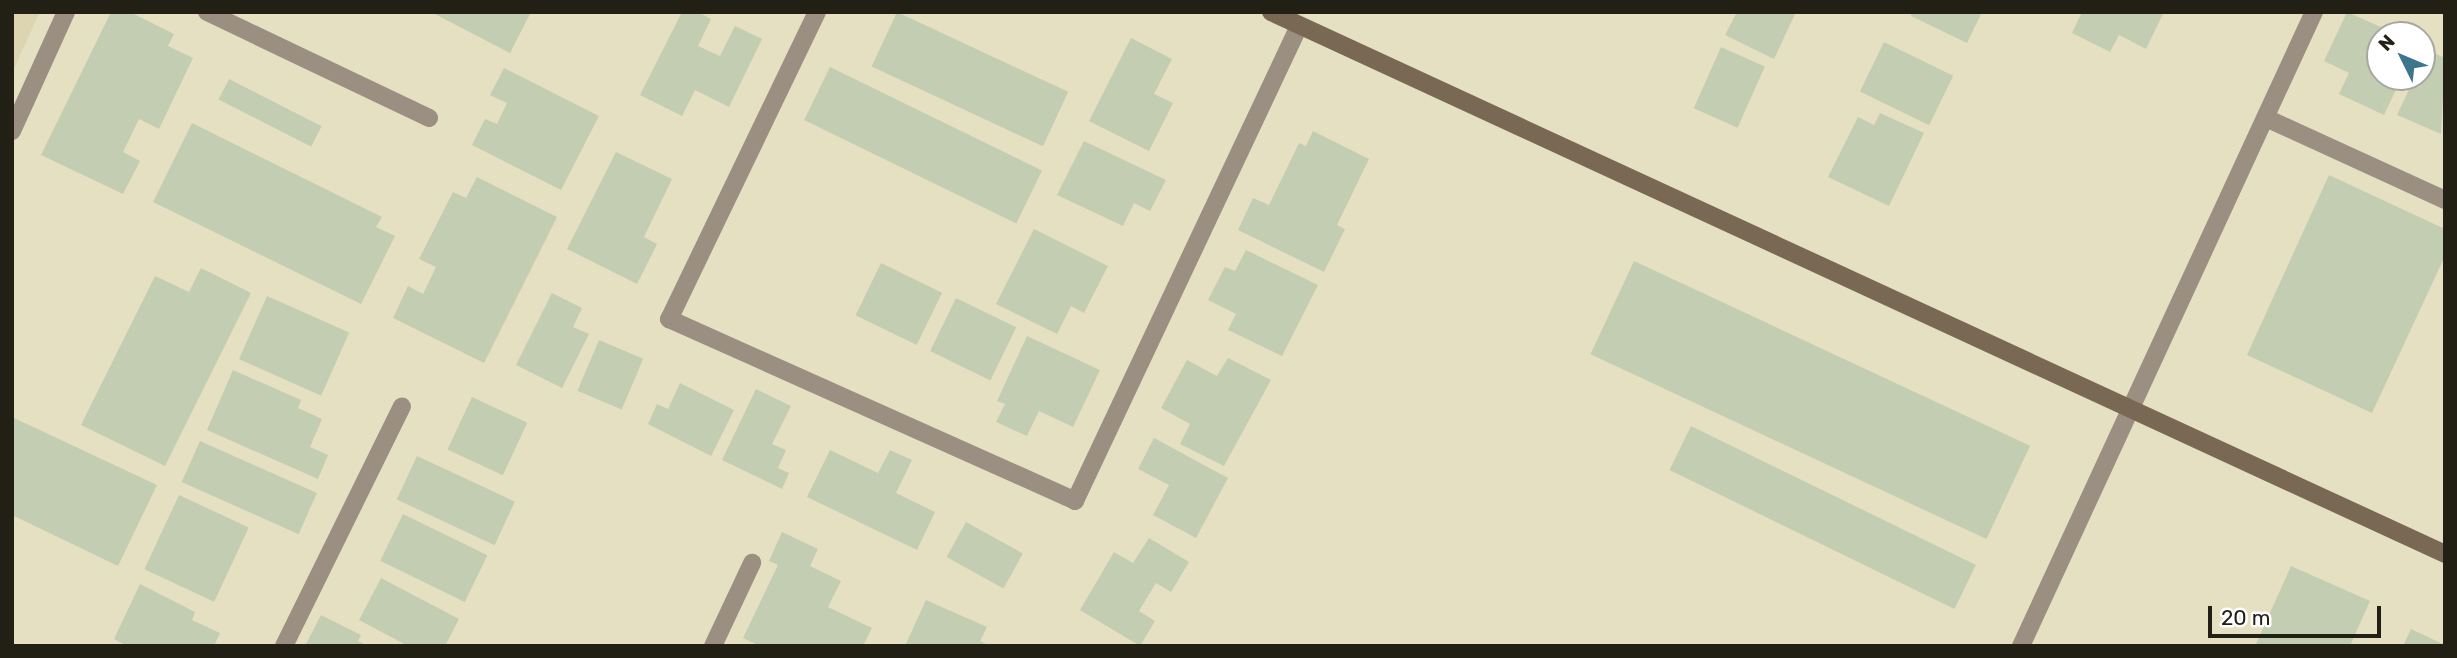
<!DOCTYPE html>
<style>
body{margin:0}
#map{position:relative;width:2457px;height:658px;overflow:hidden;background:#e6e0c3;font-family:Rubik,sans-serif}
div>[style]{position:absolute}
.built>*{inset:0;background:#ddd5b2}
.building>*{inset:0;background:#c3cdb2;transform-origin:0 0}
.street>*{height:18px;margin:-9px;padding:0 9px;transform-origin:9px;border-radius:9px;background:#9b8f81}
.secondary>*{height:18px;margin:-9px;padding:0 9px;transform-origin:9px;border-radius:9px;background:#796854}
span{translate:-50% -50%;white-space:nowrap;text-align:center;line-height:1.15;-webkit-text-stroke:5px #fff;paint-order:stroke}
.frame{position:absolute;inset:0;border:14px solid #222015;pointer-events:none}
.north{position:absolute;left:2366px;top:21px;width:70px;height:70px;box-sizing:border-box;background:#fff;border:2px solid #a7a6a1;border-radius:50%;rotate:313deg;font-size:19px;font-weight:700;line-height:28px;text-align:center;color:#222015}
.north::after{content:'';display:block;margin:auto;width:24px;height:32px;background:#3d758f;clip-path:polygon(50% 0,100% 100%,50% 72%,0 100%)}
.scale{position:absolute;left:2208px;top:606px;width:173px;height:32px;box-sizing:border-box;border:4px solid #222015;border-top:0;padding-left:9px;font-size:21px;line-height:24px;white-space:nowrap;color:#222015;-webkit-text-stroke:5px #fff;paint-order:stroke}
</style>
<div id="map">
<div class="built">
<div style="clip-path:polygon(12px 12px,40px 12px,12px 73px)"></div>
</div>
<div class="building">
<div style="clip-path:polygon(111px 12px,130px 12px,174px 34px,168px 46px,193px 58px,159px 129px,139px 119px,123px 152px,140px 161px,123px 194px,41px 155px)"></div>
<div style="clip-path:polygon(431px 12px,531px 12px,510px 53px)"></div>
<div style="clip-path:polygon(682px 12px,698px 12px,711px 19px,698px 46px,720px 56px,735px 26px,762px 39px,729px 107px,695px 90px,682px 116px,640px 95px)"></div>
<div style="left:897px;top:12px;width:189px;height:60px;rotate:25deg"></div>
<div style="clip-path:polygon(1737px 12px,1796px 12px,1774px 59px,1725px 35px)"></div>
<div style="clip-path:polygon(1912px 12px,1982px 12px,1967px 43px,1911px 16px)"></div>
<div style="clip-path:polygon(2082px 12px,2164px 12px,2146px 49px,2119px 35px,2110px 52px,2072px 33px)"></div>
<div style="clip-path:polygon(2347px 12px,2399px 35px,2380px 35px,2380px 77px,2402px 77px,2384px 115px,2339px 94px,2349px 73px,2324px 61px)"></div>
<div style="clip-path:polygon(1131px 38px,1172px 59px,1154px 94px,1173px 103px,1149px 151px,1089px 121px)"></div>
<div style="left:1884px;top:42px;width:77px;height:55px;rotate:26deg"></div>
<div style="left:1721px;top:47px;width:48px;height:67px;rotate:24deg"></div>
<div style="clip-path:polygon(2427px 50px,2445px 58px,2441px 134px,2397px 115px,2415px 77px,2422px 77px)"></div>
<div style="left:830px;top:67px;width:236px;height:59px;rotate:26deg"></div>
<div style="clip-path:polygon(504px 68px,599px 116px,561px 190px,472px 145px,485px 119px,497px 124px,507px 103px,490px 95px)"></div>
<div style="left:229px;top:79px;width:104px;height:23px;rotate:27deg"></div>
<div style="clip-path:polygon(1880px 113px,1924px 133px,1889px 206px,1828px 177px,1858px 117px,1874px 125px)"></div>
<div style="clip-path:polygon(192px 123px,382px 217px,376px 227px,395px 236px,361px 304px,153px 202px)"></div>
<div style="clip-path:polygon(1313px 131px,1369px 159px,1337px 225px,1345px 229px,1324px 272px,1238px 230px,1253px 198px,1269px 205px,1299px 143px,1306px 146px)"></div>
<div style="clip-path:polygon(1084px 141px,1166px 180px,1150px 211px,1134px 203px,1123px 226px,1057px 195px)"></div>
<div style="clip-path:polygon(616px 152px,672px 179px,644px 237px,657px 244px,637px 284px,567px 249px)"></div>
<div style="clip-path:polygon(2329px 175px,2445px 229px,2445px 256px,2372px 413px,2247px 355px)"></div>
<div style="clip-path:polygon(477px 177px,557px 217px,484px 363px,393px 318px,408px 286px,423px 294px,436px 267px,419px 259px,453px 192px,466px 198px)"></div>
<div style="clip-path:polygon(1034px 229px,1108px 266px,1084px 313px,1071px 306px,1057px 334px,996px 304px)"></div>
<div style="clip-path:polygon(1246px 250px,1318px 285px,1282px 356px,1228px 330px,1236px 314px,1208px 300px,1225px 267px,1235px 271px)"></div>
<div style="left:1634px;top:261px;width:437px;height:103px;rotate:25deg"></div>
<div style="left:881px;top:263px;width:68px;height:58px;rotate:26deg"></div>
<div style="clip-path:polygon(201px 268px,251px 293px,165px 466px,81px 425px,155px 276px,189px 292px)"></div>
<div style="clip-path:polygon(552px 293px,582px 308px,573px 327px,589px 334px,562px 388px,516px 365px)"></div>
<div style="left:267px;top:296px;width:90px;height:69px;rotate:24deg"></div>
<div style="left:956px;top:298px;width:67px;height:59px;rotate:26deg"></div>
<div style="clip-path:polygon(1027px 336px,1100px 370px,1073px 427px,1039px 411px,1027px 436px,996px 422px,1005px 404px,997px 401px)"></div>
<div style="left:599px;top:340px;width:48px;height:55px;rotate:23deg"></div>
<div style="clip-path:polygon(1228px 358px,1271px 380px,1224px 466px,1180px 444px,1190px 424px,1161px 408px,1187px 360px,1217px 376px)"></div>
<div style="clip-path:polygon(233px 370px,301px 400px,298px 408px,322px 419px,310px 447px,328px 455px,318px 479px,207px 430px)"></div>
<div style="clip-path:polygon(680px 383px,734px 410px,711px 456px,648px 424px,657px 404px,668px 409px)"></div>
<div style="clip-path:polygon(756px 389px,791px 406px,772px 444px,786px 450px,778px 468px,789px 473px,782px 489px,722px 460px)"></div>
<div style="left:472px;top:397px;width:61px;height:58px;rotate:25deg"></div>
<div style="clip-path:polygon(12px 417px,157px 485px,118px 566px,12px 515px)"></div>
<div style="left:1691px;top:426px;width:317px;height:49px;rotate:26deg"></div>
<div style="clip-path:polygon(1154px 438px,1228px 478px,1196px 538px,1153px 515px,1169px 485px,1138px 469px)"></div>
<div style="left:200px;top:441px;width:128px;height:45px;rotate:24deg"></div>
<div style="clip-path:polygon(830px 450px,878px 473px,890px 450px,912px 460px,896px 493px,935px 512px,917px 550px,807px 497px)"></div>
<div style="left:417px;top:456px;width:108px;height:48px;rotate:25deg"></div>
<div style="left:179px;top:495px;width:77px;height:82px;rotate:25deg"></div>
<div style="left:403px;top:514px;width:94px;height:52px;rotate:26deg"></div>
<div style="left:966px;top:522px;width:65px;height:40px;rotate:29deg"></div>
<div style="clip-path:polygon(782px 532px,818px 549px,810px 566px,841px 581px,828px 607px,872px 628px,863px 646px,760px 646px,743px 638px,778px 565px,769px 561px)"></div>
<div style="clip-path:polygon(1149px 538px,1189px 562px,1171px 592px,1156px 583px,1139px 611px,1155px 621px,1140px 646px,1080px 610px,1114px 552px,1133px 563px)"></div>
<div style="clip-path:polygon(2291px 566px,2370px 601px,2350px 646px,2255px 646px)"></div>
<div style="clip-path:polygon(381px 578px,459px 619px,445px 646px,408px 646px,359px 620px)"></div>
<div style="clip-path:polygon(140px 584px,195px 612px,192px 620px,220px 633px,214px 646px,127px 646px,114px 639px)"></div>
<div style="clip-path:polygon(926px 600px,987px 627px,980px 641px,990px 646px,905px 646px)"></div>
<div style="clip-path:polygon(321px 615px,361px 635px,358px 641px,368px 646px,305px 646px)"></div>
<div style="clip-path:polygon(2411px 629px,2445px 645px,2445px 646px,2403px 646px)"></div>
</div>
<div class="street">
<div style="left:207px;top:12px;width:246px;rotate:25.5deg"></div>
<div style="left:817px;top:12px;width:341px;rotate:115.7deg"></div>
<div style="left:669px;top:319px;width:445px;rotate:24.1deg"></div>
<div style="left:1075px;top:501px;width:525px;rotate:-64.75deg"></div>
<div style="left:2266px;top:118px;width:197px;rotate:24.6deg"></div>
<div style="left:12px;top:131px;width:131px;rotate:-65.6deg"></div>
<div style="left:284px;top:646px;width:267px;rotate:-63.8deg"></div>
<div style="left:713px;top:646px;width:92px;rotate:-64.8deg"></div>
<div style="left:2021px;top:646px;width:698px;rotate:-65.2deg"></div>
</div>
<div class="secondary">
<div style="left:1271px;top:12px;width:1293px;rotate:24.78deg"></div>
</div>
<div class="frame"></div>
<div class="north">N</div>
<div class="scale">20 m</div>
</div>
